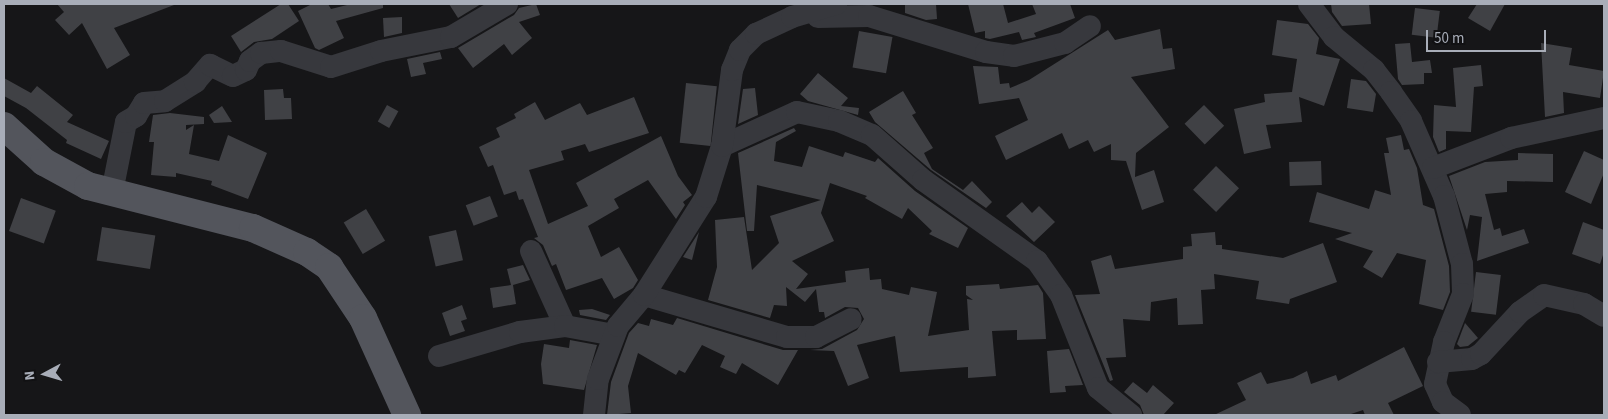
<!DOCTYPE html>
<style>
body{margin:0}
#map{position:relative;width:1608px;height:419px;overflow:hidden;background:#161618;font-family:"Source Sans 3",sans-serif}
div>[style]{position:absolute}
.building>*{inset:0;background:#404145;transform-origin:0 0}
.minor>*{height:22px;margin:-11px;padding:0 11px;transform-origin:11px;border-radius:11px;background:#37383d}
.major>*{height:28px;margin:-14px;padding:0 14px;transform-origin:14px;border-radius:14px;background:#53555c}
span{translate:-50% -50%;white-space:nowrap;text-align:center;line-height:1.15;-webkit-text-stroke:5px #111113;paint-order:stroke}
.frame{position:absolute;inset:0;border:5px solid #a8adb8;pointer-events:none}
.north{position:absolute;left:20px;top:349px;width:50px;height:50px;-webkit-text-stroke:4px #111113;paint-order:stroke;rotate:264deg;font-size:14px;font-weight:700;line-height:20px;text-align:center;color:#a8adb8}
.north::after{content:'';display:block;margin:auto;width:18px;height:22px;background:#a8adb8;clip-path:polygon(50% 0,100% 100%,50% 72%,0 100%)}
.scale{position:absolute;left:1426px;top:30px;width:120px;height:22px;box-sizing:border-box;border:2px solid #a8adb8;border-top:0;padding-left:6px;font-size:15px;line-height:18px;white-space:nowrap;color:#a8adb8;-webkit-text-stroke:4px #111113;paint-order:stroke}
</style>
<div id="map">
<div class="building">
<div style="clip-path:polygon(57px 4px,174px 4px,174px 5px,114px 28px,130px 55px,107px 69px,82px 23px,69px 35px,55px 20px,64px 12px)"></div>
<div style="clip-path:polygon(281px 4px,288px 4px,299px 21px,272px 39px,254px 42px,241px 52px,231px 36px)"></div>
<div style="clip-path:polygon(312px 4px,328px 4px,331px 9px,351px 4px,383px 4px,383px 8px,336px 21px,344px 38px,319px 50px,315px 48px,298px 11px)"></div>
<div style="clip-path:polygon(449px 4px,481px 4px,458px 18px)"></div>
<div style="clip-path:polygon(536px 4px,540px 15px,519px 22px,532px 38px,512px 55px,504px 44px,473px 68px,458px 48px,514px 15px,519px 8px)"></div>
<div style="clip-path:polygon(905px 4px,936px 4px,937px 19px,926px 20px,905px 13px)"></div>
<div style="clip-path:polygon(968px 4px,1003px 4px,1008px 23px,1036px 14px,1032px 4px,1070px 4px,1075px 18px,1034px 33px,1036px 37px,1022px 40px,1019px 32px,990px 39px,985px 38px,985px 31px,975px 33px)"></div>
<div style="clip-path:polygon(1331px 4px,1369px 4px,1371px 24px,1342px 26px,1332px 12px)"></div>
<div style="clip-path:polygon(1477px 4px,1505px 4px,1490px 31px,1468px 18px)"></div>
<div style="left:1415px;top:8px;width:25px;height:27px;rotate:7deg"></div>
<div style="clip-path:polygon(402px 17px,402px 33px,384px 37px,383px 18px)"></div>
<div style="clip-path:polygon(1277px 20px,1308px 24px,1319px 38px,1316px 54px,1340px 59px,1324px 106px,1299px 97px,1302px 122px,1266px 125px,1271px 148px,1244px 154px,1234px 109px,1265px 102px,1264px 94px,1292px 92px,1297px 59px,1272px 55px)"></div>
<div style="clip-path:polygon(1160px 29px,1163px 49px,1172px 48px,1175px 69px,1131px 77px,1169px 127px,1136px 153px,1135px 177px,1154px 170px,1164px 202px,1142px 210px,1126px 161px,1111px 160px,1111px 144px,1094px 152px,1088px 140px,1069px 149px,1062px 133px,1006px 160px,995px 136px,1028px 120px,1019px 98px,979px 104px,973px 66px,998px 67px,1000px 84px,1009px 83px,1010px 88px,1029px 80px,1108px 30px,1115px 40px)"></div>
<div style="left:859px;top:31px;width:34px;height:37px;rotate:10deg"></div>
<div style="clip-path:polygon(1410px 43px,1412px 62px,1430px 60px,1432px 73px,1424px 73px,1424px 84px,1402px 85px,1398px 79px,1395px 44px)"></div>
<div style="clip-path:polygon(1541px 43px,1572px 48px,1569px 65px,1604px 71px,1600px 98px,1563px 92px,1564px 113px,1545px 117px)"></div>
<div style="clip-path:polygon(440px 52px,442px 59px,423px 63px,426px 74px,411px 77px,407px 59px)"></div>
<div style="clip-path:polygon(1481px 65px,1483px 86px,1474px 87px,1471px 132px,1446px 131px,1446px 149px,1439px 152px,1433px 137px,1434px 105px,1456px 107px,1453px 68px)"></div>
<div style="clip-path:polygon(818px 73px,848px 98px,841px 106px,859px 108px,858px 115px,808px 101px,800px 94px)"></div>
<div style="clip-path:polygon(4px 78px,31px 93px,37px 86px,73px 115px,67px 122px,109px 141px,101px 159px,66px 143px,67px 140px,26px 108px,4px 96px)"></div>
<div style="clip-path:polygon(1351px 79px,1366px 81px,1376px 94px,1373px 112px,1347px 108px)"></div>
<div style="left:686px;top:83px;width:31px;height:60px;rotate:6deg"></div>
<div style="clip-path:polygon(755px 88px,758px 115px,738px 124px,743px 89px)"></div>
<div style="clip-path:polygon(283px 89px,284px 98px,291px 98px,292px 119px,265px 120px,264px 90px)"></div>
<div style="clip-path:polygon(903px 91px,916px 113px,912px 115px,933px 148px,924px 153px,932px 169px,963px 190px,972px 181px,992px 202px,986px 208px,931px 170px,875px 122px,869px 112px)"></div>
<div style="clip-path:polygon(634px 97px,649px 133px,589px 152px,585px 144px,561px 151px,564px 160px,529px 170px,548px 224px,588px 206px,576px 183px,661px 136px,678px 176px,692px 195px,683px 202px,685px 205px,676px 219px,648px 180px,614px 199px,619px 208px,588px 226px,601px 257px,619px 247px,638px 280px,633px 288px,614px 299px,602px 278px,566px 290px,556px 264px,552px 266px,543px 245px,534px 238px,538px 237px,523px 199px,519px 200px,516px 191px,504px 195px,493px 165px,488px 167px,479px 147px,500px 137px,496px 128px,516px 118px,514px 114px,535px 102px,545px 120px,580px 103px,587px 115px)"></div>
<div style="left:387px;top:105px;width:13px;height:19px;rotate:29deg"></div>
<div style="left:1204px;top:105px;width:29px;height:27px;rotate:46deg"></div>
<div style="clip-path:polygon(222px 106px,232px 122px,214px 123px,209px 115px)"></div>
<div style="clip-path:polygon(170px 113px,204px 117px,204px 124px,186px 125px,186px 130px,194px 125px,189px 154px,219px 161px,228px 135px,267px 153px,248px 199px,211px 185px,212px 181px,176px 173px,176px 177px,151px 175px,154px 142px,149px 142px,153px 115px)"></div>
<div style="clip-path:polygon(794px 128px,796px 131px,776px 142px,774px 161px,802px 167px,809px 146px,843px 157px,845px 152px,875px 162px,878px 158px,915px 191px,968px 228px,958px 248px,929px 234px,932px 231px,908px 208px,902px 219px,865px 198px,867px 196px,830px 183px,821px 213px,834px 241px,792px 261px,808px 274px,796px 289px,846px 282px,845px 271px,869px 268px,870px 280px,881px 279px,882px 289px,909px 295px,911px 287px,937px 292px,928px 336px,969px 330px,967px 299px,973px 300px,966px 295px,966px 286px,999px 284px,1000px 289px,1038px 285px,1043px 293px,1046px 339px,1017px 340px,1017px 330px,992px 331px,996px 376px,968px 378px,968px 367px,900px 372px,895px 336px,857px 345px,869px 378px,848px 386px,834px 351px,810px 350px,822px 349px,857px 330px,864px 319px,858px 308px,845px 307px,825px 318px,824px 312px,819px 312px,816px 289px,805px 302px,786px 287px,787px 306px,774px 305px,770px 318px,708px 300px,717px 267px,715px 220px,744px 217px,752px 270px,779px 243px,770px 216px,821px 200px,757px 185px,754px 231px,747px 231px,738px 153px)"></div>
<div style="clip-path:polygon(1401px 135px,1404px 150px,1409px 149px,1417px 168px,1423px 205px,1434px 209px,1449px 266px,1450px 292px,1443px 310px,1419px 304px,1426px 260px,1397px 253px,1382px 278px,1363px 267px,1373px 251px,1335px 239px,1352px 233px,1309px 222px,1317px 192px,1369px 209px,1375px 190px,1391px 195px,1384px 153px,1389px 153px,1386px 138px)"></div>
<div style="clip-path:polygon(1584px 151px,1604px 160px,1604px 173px,1591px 204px,1565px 192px)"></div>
<div style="clip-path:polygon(1518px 153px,1553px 154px,1553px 182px,1507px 181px,1507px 192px,1485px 194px,1494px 230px,1500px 228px,1502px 236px,1524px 229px,1529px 243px,1477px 261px,1482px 217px,1470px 215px,1467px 230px,1449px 176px,1485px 162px,1518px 160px)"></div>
<div style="left:1321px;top:161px;width:24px;height:32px;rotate:88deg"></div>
<div style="left:1216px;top:166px;width:32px;height:33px;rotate:44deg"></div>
<div style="left:490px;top:196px;width:22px;height:26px;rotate:69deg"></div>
<div style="left:21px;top:198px;width:37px;height:35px;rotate:20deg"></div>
<div style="clip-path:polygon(1022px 202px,1032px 213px,1039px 206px,1055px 222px,1034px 242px,1006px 216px)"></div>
<div style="left:366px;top:209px;width:37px;height:26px;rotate:59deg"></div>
<div style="clip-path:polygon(1583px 222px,1604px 230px,1604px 252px,1600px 264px,1572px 254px)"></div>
<div style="left:102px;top:227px;width:54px;height:34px;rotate:9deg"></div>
<div style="left:456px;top:230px;width:31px;height:28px;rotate:77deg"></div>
<div style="clip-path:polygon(699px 232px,692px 260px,683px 257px)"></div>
<div style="clip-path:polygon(1215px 232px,1216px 245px,1222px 245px,1222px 249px,1283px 258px,1323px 243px,1337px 282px,1290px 299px,1289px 304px,1256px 299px,1259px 281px,1214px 274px,1215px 289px,1201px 290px,1203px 324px,1178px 325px,1177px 298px,1151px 302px,1150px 321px,1123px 319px,1126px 357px,1106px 358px,1113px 380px,1110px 381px,1075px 295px,1100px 294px,1091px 261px,1111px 255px,1115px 269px,1183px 259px,1183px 247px,1192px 246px,1191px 234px)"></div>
<div style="clip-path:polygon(523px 265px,530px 280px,513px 285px,516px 304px,493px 308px,490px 288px,511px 285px,507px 269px)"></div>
<div style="left:1476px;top:272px;width:25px;height:40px;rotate:7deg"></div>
<div style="clip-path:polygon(462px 305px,467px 319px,461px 321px,465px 331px,450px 336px,442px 313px)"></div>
<div style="clip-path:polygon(592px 309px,610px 315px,606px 320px,580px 315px,579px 310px)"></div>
<div style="clip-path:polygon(677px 318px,783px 350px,798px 350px,778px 385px,742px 363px,736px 374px,720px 367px,725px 356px,702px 345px,685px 373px,679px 370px,676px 375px,638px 353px,628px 386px,631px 413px,607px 415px,611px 382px,629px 333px,638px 323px,649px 326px,651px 319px,673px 325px)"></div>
<div style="clip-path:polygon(1465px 323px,1478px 338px,1468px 346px,1460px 347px,1457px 344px)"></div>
<div style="clip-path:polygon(570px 340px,597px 345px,584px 390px,543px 384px,541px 364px,544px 344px,569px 348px)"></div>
<div style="clip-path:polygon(1404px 347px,1423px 386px,1388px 403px,1394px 415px,1365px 415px,1363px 410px,1348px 415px,1214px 415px,1246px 400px,1237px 383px,1261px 372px,1267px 384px,1293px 378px,1307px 371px,1311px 384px,1336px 375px,1338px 381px)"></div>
<div style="clip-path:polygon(1069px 349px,1083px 385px,1065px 386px,1066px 392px,1050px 393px,1047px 351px)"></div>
<div style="clip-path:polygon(1133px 382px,1147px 393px,1153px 385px,1174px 403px,1163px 415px,1144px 415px,1140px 405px,1124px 392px)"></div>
</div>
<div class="minor">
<div style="left:1309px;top:4px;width:41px;rotate:52.9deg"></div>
<div style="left:1334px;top:37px;width:52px;rotate:39.5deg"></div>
<div style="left:1374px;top:70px;width:28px;rotate:52deg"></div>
<div style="left:1391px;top:92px;width:35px;rotate:55deg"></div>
<div style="left:1411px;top:121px;width:82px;rotate:66.3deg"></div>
<div style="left:1444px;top:196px;width:70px;rotate:75.2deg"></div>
<div style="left:1462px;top:264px;width:30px;rotate:88deg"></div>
<div style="left:1463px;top:294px;width:52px;rotate:111.6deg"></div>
<div style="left:1444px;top:342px;width:43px;rotate:102.1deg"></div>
<div style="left:1435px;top:384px;width:20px;rotate:66deg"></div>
<div style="left:1443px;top:402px;width:21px;rotate:37deg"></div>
<div style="left:818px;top:17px;width:51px;rotate:-1.1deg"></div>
<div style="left:869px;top:16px;width:122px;rotate:17.1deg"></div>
<div style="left:986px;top:52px;width:28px;rotate:8deg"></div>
<div style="left:1014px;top:56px;width:53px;rotate:-14.3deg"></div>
<div style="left:1065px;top:43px;width:30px;rotate:-34deg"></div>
<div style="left:722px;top:146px;width:82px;rotate:-24.4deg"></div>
<div style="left:797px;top:112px;width:43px;rotate:12.1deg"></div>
<div style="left:839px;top:121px;width:36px;rotate:23deg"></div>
<div style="left:872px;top:135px;width:68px;rotate:41.4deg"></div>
<div style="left:923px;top:180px;width:140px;rotate:35.4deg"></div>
<div style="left:1037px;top:261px;width:42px;rotate:54.8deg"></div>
<div style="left:1061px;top:295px;width:100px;rotate:68.3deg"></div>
<div style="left:1098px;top:388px;width:43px;rotate:39.3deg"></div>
<div style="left:1433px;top:168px;width:84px;rotate:-21deg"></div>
<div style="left:1511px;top:138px;width:95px;rotate:-12.1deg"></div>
<div style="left:112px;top:192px;width:71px;rotate:-78.7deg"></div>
<div style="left:126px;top:122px;width:12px;rotate:-31deg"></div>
<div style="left:136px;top:116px;width:15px;rotate:-58deg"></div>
<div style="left:144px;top:103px;width:21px;rotate:-5deg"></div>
<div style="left:165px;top:101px;width:36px;rotate:-32deg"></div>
<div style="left:195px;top:82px;width:23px;rotate:-49deg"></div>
<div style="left:210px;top:65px;width:25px;rotate:26deg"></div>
<div style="left:233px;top:76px;width:14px;rotate:-25deg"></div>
<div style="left:246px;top:70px;width:10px;rotate:-66deg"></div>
<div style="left:250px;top:61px;width:14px;rotate:-36deg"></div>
<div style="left:261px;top:53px;width:20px;rotate:-6deg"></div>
<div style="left:281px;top:51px;width:52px;rotate:17.7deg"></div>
<div style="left:331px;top:67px;width:52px;rotate:-17.7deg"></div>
<div style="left:381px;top:51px;width:71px;rotate:-11.3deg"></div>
<div style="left:451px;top:37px;width:65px;rotate:-30.5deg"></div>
<div style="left:531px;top:251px;width:82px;rotate:65.6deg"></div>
<div style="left:644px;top:295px;width:149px;rotate:16.4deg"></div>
<div style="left:787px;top:337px;width:29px"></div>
<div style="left:816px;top:337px;width:39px;rotate:-27deg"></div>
<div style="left:439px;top:356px;width:84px;rotate:-16.5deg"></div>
<div style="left:520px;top:332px;width:45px;rotate:-7.6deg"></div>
<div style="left:565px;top:326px;width:50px;rotate:10.4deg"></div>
<div style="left:1438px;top:362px;width:34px;rotate:-5deg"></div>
<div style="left:1472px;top:359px;width:10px;rotate:-29deg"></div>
<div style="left:1481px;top:354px;width:57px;rotate:-47.1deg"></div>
<div style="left:1520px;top:312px;width:29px;rotate:-35deg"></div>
<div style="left:1544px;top:295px;width:41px;rotate:12.7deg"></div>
<div style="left:1584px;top:304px;width:23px;rotate:31deg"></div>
<div style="left:594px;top:415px;width:36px;rotate:-84deg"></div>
<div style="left:598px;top:379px;width:57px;rotate:-69.3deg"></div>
<div style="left:618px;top:326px;width:40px;rotate:-50deg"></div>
<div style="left:644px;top:295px;width:116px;rotate:-57.7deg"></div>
<div style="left:706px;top:197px;width:53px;rotate:-72.6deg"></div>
<div style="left:722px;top:146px;width:77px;rotate:-82.5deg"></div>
<div style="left:732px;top:70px;width:22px;rotate:-68deg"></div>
<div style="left:740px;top:50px;width:23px;rotate:-45deg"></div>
<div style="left:756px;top:34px;width:40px;rotate:-25deg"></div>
<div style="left:792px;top:17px;width:46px;rotate:-16.5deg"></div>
</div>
<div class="major">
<div style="left:4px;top:126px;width:54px;rotate:42deg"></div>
<div style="left:44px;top:162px;width:50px;rotate:28.6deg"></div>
<div style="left:88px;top:186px;width:170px;rotate:14.3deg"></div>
<div style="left:253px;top:228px;width:59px;rotate:24deg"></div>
<div style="left:307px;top:252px;width:27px;rotate:34deg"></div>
<div style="left:329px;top:267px;width:61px;rotate:56.3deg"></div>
<div style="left:363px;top:318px;width:107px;rotate:65.6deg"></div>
</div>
<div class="frame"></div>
<div class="north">N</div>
<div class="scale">50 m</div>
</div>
